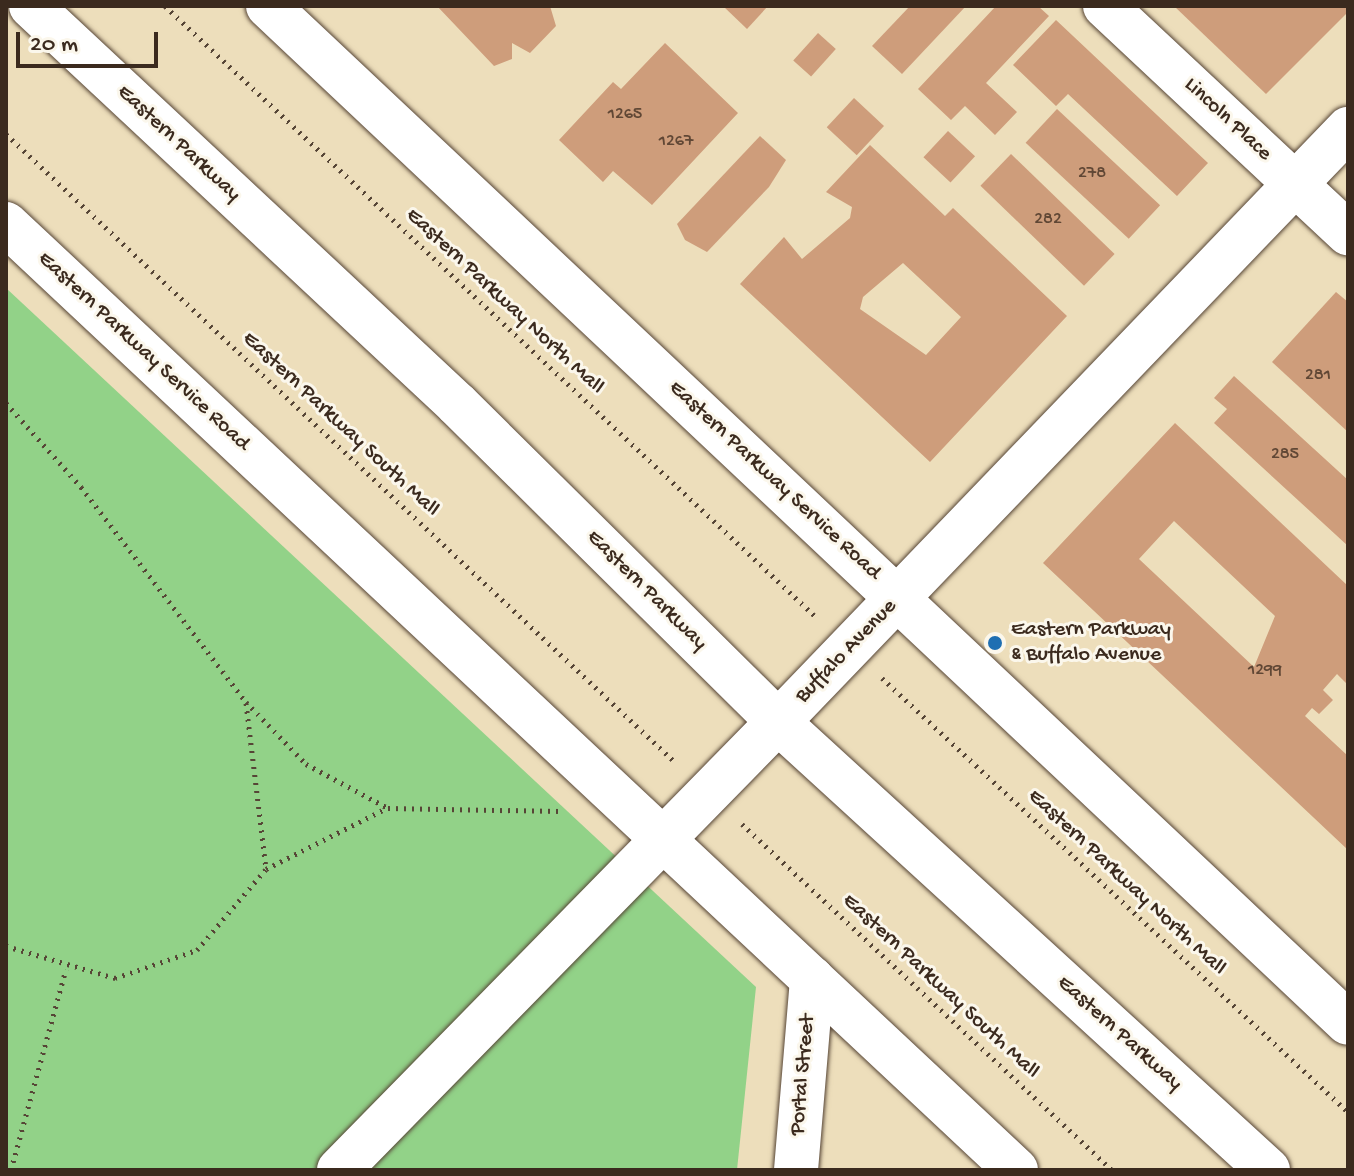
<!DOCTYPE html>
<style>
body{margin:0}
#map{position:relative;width:1354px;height:1176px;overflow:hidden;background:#eddebb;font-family:"Gochi Hand",sans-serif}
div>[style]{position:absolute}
.green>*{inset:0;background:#92d288}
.building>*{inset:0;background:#ce9d7b;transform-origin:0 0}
.path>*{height:5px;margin-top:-2.5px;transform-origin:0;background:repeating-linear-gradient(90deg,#564536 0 2px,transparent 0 8px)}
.roads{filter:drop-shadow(0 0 2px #564536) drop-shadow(0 0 2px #564536)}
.minor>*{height:44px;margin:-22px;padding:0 22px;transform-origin:22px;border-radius:22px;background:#fff}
.tertiary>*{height:44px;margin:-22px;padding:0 22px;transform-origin:22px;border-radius:22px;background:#fff}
.primary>*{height:44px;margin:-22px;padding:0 22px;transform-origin:22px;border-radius:22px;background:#fff}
.dots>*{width:22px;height:22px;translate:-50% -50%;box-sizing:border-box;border:4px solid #fbf7ec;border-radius:50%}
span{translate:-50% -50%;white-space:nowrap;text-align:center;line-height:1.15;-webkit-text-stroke:6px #fbf7ec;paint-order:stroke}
.number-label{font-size:18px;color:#604735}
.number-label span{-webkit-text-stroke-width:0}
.street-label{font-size:22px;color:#3b2a1e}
.poi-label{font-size:22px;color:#3b2a1e}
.left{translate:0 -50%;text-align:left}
.frame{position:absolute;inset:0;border:8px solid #3b2a1e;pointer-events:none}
.scale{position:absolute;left:16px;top:32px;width:142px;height:36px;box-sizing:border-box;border:4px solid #3b2a1e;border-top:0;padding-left:10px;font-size:24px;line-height:28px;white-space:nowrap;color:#3b2a1e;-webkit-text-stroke:6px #fbf7ec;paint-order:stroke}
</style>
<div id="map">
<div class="green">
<div style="clip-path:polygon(6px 288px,756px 987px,737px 1170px,6px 1170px)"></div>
</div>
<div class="building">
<div style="clip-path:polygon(437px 6px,550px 6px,556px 26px,530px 53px,512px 43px,512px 59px,494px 66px)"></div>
<div style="clip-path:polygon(723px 6px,768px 6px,747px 29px)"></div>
<div style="clip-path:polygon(910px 6px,966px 6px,902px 74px,872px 46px)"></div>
<div style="clip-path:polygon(996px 6px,1038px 6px,1049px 16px,986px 83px,1017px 112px,995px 135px,965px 106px,951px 120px,918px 89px)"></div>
<div style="clip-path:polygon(1174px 6px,1348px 6px,1348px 12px,1266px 94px)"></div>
<div style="clip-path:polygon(1056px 20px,1208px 163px,1177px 196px,1068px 94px,1056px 106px,1013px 65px)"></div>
<div style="left:818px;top:33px;width:24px;height:37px;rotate:42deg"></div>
<div style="clip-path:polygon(665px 43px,738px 113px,652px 205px,613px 171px,603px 182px,559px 140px,613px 82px,621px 89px)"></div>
<div style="left:854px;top:98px;width:41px;height:40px;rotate:43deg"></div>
<div style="left:1057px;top:109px;width:141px;height:46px;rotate:43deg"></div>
<div style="left:948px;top:131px;width:37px;height:36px;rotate:43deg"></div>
<div style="clip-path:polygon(760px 136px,786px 160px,769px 187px,707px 252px,685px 240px,677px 224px)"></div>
<div style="clip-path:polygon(evenodd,870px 145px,945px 216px,953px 208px,1067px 316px,930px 462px,740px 284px,784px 237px,802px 259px,850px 218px,852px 207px,826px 192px,870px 145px,903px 263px,961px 317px,926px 355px,860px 309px,863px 297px,903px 263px)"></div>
<div style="left:1011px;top:154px;width:144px;height:44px;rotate:44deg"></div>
<div style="clip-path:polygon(1336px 292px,1348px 302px,1348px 432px,1272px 362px)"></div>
<div style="clip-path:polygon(1234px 376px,1348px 480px,1348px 546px,1214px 423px,1227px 409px,1214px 398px)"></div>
<div style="clip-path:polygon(evenodd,1175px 423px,1348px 586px,1348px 685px,1337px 674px,1323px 690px,1333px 700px,1319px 714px,1312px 708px,1305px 716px,1348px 756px,1348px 850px,1043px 563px,1175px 423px,1174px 521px,1275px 616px,1254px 667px,1139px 559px,1174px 521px)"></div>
</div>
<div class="path">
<div style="left:165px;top:6px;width:891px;rotate:43.18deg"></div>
<div style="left:6px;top:134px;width:919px;rotate:43.19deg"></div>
<div style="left:6px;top:403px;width:113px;rotate:48.2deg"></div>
<div style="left:81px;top:487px;width:271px;rotate:52.5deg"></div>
<div style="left:246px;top:702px;width:86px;rotate:45.9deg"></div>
<div style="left:306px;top:764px;width:93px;rotate:28.2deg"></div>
<div style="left:388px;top:808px;width:172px;rotate:1deg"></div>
<div style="left:882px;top:678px;width:637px;rotate:42.96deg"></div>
<div style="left:246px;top:703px;width:167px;rotate:83.1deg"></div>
<div style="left:742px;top:824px;width:507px;rotate:43.08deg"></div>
<div style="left:6px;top:946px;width:114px;rotate:16.4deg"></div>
<div style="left:115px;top:978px;width:87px;rotate:-18.9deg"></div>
<div style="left:197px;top:950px;width:106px;rotate:-49.6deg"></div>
<div style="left:266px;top:869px;width:136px;rotate:-26.8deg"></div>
<div style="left:11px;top:1170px;width:208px;rotate:-74.7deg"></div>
</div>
<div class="roads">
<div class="minor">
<div style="left:268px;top:6px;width:1483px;rotate:43.28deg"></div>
<div style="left:1105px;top:6px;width:333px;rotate:43.1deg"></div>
<div style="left:6px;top:224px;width:1384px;rotate:43.13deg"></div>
<div style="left:778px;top:722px;width:823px;rotate:-46.13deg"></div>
<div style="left:796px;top:1170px;width:192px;rotate:-85.2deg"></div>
</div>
<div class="tertiary">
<div style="left:339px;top:1170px;width:627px;rotate:-45.58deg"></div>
</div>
<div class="primary">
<div style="left:31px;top:6px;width:583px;rotate:43.05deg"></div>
<div style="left:457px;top:404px;width:452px;rotate:44.7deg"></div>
<div style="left:778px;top:722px;width:664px;rotate:42.44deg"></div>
</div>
</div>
<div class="dots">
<div style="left:995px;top:643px;background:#1f6fb2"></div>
</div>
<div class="number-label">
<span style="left:625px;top:115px">1265</span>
<span style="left:676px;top:142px">1267</span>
<span style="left:1092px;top:174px">278</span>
<span style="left:1048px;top:220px">282</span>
<span style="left:1318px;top:376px">281</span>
<span style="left:1285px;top:455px">285</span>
<span style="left:1265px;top:671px">1299</span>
</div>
<div class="street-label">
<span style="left:1227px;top:120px;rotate:43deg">Lincoln Place</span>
<span style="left:178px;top:144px;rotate:43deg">Eastern Parkway</span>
<span style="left:504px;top:302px;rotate:43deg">Eastern Parkway North Mall</span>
<span style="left:143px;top:352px;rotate:43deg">Eastern Parkway Service Road</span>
<span style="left:340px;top:425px;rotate:43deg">Eastern Parkway South Mall</span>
<span style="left:774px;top:481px;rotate:43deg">Eastern Parkway Service Road</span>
<span style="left:646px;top:591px;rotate:45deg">Eastern Parkway</span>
<span style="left:847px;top:652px;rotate:-46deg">Buffalo Avenue</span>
<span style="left:1126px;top:883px;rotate:43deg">Eastern Parkway North Mall</span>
<span style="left:940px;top:987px;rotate:43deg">Eastern Parkway South Mall</span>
<span style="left:1119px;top:1034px;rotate:42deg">Eastern Parkway</span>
<span style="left:804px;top:1075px;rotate:-85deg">Portal Street</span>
</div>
<div class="poi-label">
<span class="left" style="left:1011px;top:643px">Eastern Parkway<br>&amp; Buffalo Avenue</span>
</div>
<div class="frame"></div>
<div class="scale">20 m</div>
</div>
